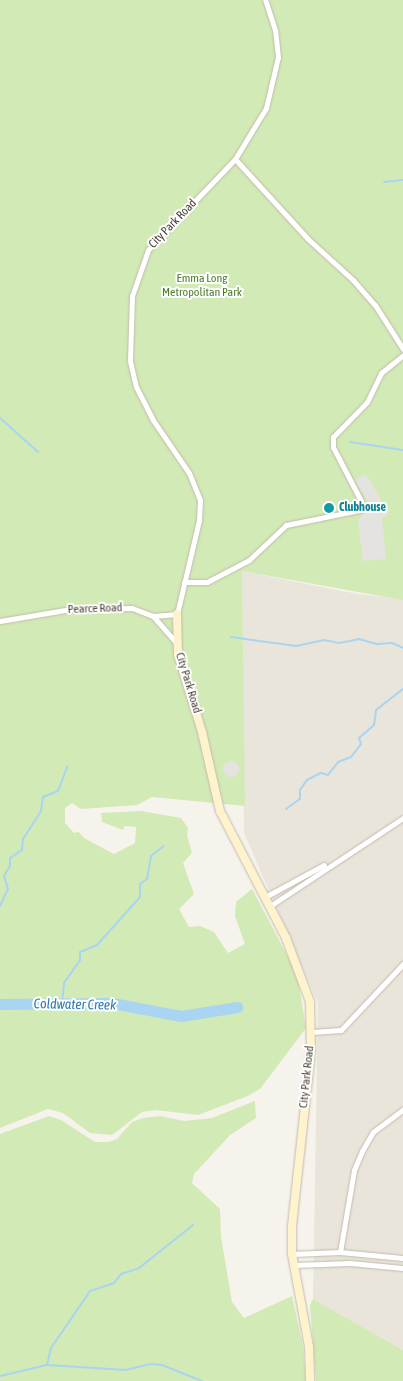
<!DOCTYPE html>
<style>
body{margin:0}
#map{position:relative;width:403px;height:1381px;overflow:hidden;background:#f6f3ec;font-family:"Asap Condensed",sans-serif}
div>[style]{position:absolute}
.residential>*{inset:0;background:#eae5da}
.green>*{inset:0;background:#d2eab5}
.parking>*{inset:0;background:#e5e3e0}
.round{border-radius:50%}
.stream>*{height:2px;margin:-1px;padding:0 1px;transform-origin:1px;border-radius:1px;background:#a9d4f2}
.river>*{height:11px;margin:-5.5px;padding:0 5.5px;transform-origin:5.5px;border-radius:5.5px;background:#a9d4f2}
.roads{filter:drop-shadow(0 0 1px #c2bbae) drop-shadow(0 0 1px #c2bbae)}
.street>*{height:5px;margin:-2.5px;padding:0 2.5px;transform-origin:2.5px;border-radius:2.5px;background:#fff}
.secondary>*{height:8px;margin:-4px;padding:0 4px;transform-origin:4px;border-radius:4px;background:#fff3cd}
.dots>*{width:14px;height:14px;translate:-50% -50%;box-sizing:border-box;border:2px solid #fff;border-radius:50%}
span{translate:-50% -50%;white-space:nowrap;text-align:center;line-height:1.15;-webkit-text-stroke:4px #fff;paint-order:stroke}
.street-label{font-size:12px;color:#4b4439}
.park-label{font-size:12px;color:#4a7f2a}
.culture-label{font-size:12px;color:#0d838f;font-weight:700}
.left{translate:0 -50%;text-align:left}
.water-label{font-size:14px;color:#2e7ab2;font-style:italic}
</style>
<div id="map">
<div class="residential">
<div style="clip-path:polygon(242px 571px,358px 594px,403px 599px,403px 1350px,313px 1299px,318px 1003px,244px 833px)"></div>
</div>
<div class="green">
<div style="clip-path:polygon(0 0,403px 0,403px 600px,242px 571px,245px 806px,152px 797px,137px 805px,81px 809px,72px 803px,65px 808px,65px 823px,74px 833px,79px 832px,84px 838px,114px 854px,135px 843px,136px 827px,125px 826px,123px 830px,102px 822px,101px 813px,141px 811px,181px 818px,188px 828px,187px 835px,192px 853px,183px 863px,194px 894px,179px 909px,189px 927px,200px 926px,214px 932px,228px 953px,245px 944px,235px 916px,236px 902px,252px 889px,297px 974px,306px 1028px,260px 1089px,248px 1096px,198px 1115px,156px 1110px,142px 1112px,112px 1135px,90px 1133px,63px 1113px,48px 1109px,0 1128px)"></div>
<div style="clip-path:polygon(255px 1101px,256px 1118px,230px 1135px,194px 1174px,192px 1183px,220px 1209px,221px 1237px,232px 1302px,244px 1318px,292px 1296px,303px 1346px,306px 1381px,0 1381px,0 1134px,49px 1116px,61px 1120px,95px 1142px,109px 1142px,117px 1139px,132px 1122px,143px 1118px,160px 1116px,184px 1121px,212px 1118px)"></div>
<div style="clip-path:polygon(313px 1299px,403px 1350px,403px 1381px,316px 1381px,310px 1305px)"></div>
</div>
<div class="parking">
<div style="clip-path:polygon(366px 474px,389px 514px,382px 518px,386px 559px,363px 561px,358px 522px,368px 502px,355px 480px)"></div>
<div class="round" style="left:223px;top:761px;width:16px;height:16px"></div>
</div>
<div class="stream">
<div style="left:384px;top:182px;width:19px;rotate:-6deg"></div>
<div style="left:0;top:418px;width:51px;rotate:41.8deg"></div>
<div style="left:350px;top:442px;width:54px;rotate:8.6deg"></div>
<div style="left:231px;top:637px;width:66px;rotate:7.9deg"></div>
<div style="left:296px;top:646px;width:29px;rotate:-12deg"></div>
<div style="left:324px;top:640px;width:15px;rotate:11deg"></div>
<div style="left:339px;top:643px;width:20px;rotate:-11deg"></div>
<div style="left:359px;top:639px;width:19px;rotate:16deg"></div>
<div style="left:377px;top:644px;width:15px;rotate:-4deg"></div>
<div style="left:392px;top:643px;width:12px;rotate:24deg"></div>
<div style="left:286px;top:809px;width:17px;rotate:-36deg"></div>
<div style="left:300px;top:799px;width:9px;rotate:-90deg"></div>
<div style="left:300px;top:790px;width:12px;rotate:-55deg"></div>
<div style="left:307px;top:780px;width:16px;rotate:-27deg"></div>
<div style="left:321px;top:773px;width:7px;rotate:16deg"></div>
<div style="left:328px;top:775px;width:16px;rotate:-52deg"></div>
<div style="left:338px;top:762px;width:14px;rotate:-21deg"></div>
<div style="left:351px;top:757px;width:16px;rotate:-52deg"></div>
<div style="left:361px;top:744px;width:6px;rotate:-108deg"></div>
<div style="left:359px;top:738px;width:20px;rotate:-41deg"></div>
<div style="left:374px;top:725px;width:15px;rotate:-82deg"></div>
<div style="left:376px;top:710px;width:34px;rotate:-38deg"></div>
<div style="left:0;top:906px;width:19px;rotate:-65deg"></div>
<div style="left:8px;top:889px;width:14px;rotate:-107deg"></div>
<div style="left:4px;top:876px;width:12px;rotate:-59deg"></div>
<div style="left:10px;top:866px;width:8px;rotate:-90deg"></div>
<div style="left:10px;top:858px;width:14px;rotate:-34deg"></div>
<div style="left:22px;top:850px;width:11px;rotate:-85deg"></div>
<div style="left:23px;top:839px;width:33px;rotate:-57deg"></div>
<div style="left:41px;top:811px;width:14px;rotate:-82deg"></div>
<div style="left:43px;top:797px;width:16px;rotate:-22deg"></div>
<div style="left:58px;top:791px;width:26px;rotate:-69deg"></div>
<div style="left:62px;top:1003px;width:20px;rotate:-84deg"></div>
<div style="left:64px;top:983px;width:28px;rotate:-55deg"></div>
<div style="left:80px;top:960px;width:8px;rotate:-90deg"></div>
<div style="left:80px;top:952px;width:18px;rotate:-22deg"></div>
<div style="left:97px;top:945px;width:64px;rotate:-48.1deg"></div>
<div style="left:140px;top:897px;width:13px;rotate:-90deg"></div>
<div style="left:140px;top:884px;width:9px;rotate:-36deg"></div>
<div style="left:147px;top:879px;width:23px;rotate:-80deg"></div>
<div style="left:151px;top:856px;width:16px;rotate:-38deg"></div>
<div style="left:47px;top:1365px;width:79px;rotate:3.6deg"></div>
<div style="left:126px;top:1370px;width:25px;rotate:-14deg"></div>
<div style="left:150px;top:1364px;width:12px;rotate:5deg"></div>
<div style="left:162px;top:1365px;width:43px;rotate:21.8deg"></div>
<div style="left:0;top:1376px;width:48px;rotate:-13.2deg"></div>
<div style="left:47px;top:1365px;width:17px;rotate:-77deg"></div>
<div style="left:51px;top:1348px;width:69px;rotate:-55.6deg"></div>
<div style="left:90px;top:1291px;width:25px;rotate:-18deg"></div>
<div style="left:114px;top:1283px;width:11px;rotate:-52deg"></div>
<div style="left:121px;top:1274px;width:19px;rotate:-18deg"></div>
<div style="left:139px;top:1268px;width:69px;rotate:-38.5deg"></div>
</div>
<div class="river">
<div style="left:0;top:1004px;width:112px;rotate:-0.5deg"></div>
<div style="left:112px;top:1003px;width:70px;rotate:10.7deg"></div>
<div style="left:181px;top:1016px;width:57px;rotate:-9.1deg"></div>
</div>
<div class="roads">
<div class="street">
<div style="left:235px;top:159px;width:108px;rotate:47.6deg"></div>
<div style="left:308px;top:239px;width:61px;rotate:42.3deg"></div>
<div style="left:353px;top:280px;width:33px;rotate:49deg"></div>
<div style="left:375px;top:305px;width:52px;rotate:57.5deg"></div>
<div style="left:184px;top:582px;width:23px"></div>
<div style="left:207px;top:582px;width:47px;rotate:-27.6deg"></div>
<div style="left:249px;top:560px;width:51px;rotate:-43.4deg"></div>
<div style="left:286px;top:525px;width:76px;rotate:-11.5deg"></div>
<div style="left:360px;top:510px;width:9px;rotate:-84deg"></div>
<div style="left:361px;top:501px;width:61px;rotate:-117.4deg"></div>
<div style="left:333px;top:447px;width:10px;rotate:-90deg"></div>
<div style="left:333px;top:437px;width:49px;rotate:-45.8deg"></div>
<div style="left:367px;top:402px;width:32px;rotate:-64deg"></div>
<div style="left:381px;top:373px;width:28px;rotate:-39deg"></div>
<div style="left:153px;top:616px;width:24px;rotate:-5deg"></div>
<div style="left:177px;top:614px;width:97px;rotate:-76.8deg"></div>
<div style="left:199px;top:520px;width:20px;rotate:-87deg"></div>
<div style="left:200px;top:500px;width:29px;rotate:-112deg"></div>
<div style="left:189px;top:473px;width:64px;rotate:-124.2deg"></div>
<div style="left:153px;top:420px;width:37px;rotate:-117deg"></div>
<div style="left:136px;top:387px;width:28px;rotate:-103deg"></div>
<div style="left:130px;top:360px;width:64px;rotate:-88.2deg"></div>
<div style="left:132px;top:296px;width:49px;rotate:-70.8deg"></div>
<div style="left:148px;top:250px;width:126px;rotate:-46.3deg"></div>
<div style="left:235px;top:159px;width:60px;rotate:-58.7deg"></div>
<div style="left:266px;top:108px;width:52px;rotate:-76.8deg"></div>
<div style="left:278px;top:57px;width:27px;rotate:-96deg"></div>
<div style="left:275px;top:30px;width:32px;rotate:-108deg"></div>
<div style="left:0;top:621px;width:72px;rotate:-9.6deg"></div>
<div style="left:71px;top:609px;width:61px;rotate:-0.9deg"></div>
<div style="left:132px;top:608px;width:22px;rotate:21deg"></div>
<div style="left:153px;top:616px;width:35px;rotate:49deg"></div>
<div style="left:265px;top:897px;width:67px;rotate:-28.5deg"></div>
<div style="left:270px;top:906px;width:159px;rotate:-33.5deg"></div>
<div style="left:312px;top:1032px;width:29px;rotate:-4deg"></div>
<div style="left:341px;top:1030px;width:91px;rotate:-46.8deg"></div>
<div style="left:340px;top:1252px;width:83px;rotate:-80.3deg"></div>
<div style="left:354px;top:1170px;width:21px;rotate:-67deg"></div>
<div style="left:362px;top:1151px;width:22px;rotate:-60deg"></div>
<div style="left:373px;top:1132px;width:38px;rotate:-37deg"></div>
<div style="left:292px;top:1254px;width:48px;rotate:-2.4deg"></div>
<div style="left:340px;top:1252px;width:63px;rotate:5.4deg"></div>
<div style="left:294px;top:1265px;width:56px;rotate:-2deg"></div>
<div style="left:350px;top:1263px;width:53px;rotate:5.4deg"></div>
</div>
<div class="secondary">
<div style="left:177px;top:614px;width:40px;rotate:88.6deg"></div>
<div style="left:178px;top:654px;width:82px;rotate:72.9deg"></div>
<div style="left:202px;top:732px;width:81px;rotate:77.2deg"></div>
<div style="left:220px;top:811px;width:143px;rotate:62.5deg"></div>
<div style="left:286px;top:938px;width:68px;rotate:69.4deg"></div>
<div style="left:310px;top:1002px;width:49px;rotate:88.8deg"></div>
<div style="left:311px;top:1051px;width:177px;rotate:96.2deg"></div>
<div style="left:292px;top:1227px;width:27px;rotate:90deg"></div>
<div style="left:292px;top:1254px;width:95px;rotate:79.6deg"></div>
<div style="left:309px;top:1347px;width:34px;rotate:88deg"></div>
</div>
</div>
<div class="dots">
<div style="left:329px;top:508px;background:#0f9aa8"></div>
</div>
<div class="street-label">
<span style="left:173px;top:224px;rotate:-46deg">City Park Road</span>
<span style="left:95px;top:609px;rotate:-2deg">Pearce Road</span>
<span style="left:188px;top:683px;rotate:73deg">City Park Road</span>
<span style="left:307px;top:1077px;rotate:-84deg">City Park Road</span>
</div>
<div class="park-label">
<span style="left:202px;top:286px">Emma Long<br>Metropolitan Park</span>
</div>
<div class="culture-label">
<span class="left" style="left:339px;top:508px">Clubhouse</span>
</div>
<div class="water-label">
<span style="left:75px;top:1004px;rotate:1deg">Coldwater Creek</span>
</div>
</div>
